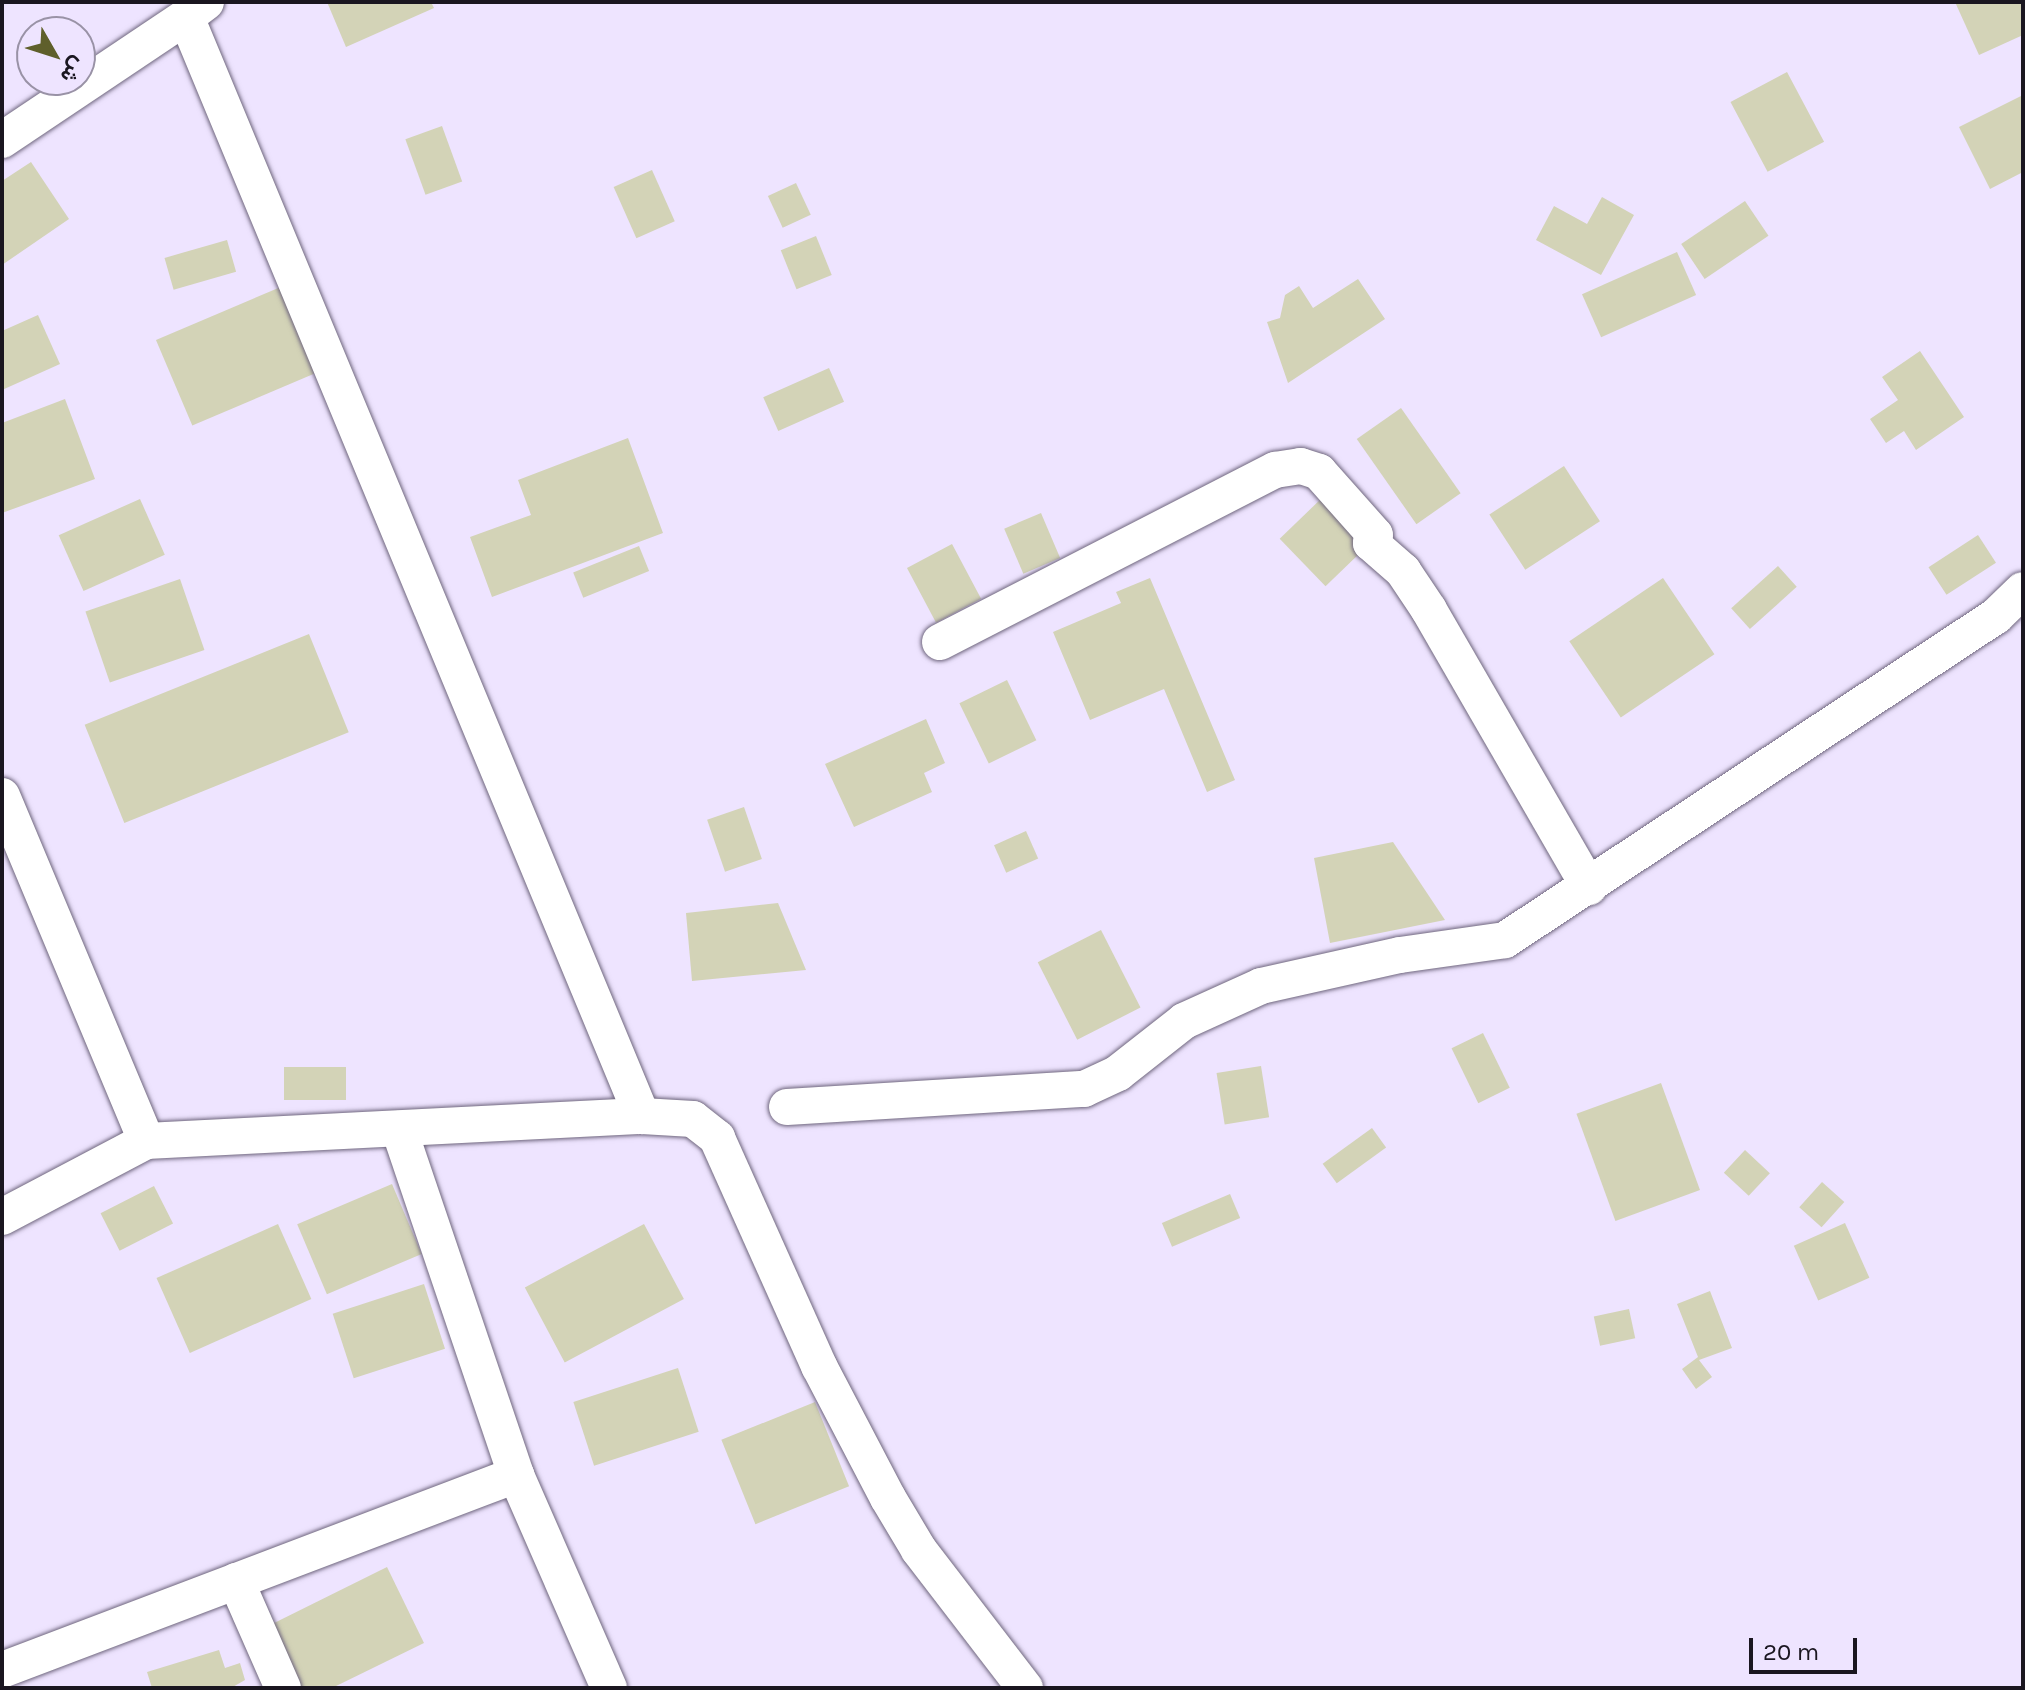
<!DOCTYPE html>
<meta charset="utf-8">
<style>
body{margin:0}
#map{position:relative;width:2025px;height:1690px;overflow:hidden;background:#eee4ff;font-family:Karla,Vazirmatn,sans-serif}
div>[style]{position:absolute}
.building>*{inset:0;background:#d3d3b7;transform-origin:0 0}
.roads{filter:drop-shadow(0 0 2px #6f667e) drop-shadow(0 0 2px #6f667e)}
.street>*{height:36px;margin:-18px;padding:0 18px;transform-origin:18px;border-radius:18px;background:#fff}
span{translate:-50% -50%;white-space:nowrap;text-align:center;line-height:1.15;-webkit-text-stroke:8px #eee4ff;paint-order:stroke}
.frame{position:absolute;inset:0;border:4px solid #1a1620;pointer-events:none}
.north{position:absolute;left:16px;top:16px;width:80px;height:80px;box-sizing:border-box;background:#eee4ff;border:2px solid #9992a6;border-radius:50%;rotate:129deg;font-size:22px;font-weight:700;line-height:32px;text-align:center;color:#1a1620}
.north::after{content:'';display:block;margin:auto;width:28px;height:36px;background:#5f5f2b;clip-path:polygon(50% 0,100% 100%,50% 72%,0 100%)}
.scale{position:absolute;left:1749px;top:1638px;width:108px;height:36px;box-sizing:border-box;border:4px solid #1a1620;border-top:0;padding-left:10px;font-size:24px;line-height:28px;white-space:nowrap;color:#1a1620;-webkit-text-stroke:6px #eee4ff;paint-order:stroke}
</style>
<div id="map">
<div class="building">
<div style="clip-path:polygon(327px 2px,431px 2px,434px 8px,346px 47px)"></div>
<div style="clip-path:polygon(1955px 2px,2023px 2px,2023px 35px,1979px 55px)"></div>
<div style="clip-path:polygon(82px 35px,92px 51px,80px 58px,80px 36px)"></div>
<div style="left:1787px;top:72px;width:79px;height:64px;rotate:62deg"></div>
<div style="clip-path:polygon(2023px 95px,2023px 172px,1990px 189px,1959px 127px)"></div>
<div style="left:442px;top:126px;width:59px;height:39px;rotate:70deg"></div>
<div style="clip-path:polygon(31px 162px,69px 219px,2px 265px,2px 181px)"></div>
<div style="left:652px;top:170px;width:56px;height:42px;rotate:66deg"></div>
<div style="left:796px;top:183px;width:35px;height:31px;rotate:65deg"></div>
<div style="clip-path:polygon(1602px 197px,1634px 215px,1601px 275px,1536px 240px,1554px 206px,1587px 224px)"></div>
<div style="left:1745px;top:201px;width:42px;height:77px;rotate:56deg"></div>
<div style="left:816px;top:236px;width:42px;height:38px;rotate:68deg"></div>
<div style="left:227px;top:240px;width:33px;height:65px;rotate:74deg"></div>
<div style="left:1677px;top:252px;width:47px;height:104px;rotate:66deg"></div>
<div style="clip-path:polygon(1358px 279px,1385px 319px,1288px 383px,1267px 322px,1280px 318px,1285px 295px,1299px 286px,1313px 308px)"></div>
<div style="left:283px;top:286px;width:93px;height:138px;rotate:67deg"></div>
<div style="clip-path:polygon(38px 315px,60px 364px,2px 390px,2px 331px)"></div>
<div style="clip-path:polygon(1920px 351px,1964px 417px,1916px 450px,1904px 431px,1886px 443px,1870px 419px,1898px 400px,1882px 377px)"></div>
<div style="left:829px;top:368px;width:37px;height:72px;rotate:66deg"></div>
<div style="clip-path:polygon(65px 399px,95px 479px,2px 513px,2px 423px)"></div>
<div style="left:1401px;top:408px;width:104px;height:54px;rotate:55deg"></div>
<div style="clip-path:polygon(628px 438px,663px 533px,492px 597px,470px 537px,531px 515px,518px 480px)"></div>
<div style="left:1564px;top:466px;width:66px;height:89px;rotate:57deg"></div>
<div style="left:1325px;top:495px;width:66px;height:63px;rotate:46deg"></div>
<div style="left:140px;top:499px;width:61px;height:89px;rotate:66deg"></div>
<div style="left:1041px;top:513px;width:49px;height:40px;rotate:67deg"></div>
<div style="left:1978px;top:535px;width:33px;height:59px;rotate:57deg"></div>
<div style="left:952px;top:544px;width:62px;height:51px;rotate:62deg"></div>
<div style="left:639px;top:546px;width:27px;height:71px;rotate:68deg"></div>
<div style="left:1778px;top:566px;width:28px;height:63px;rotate:48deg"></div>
<div style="clip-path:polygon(1150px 578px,1235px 780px,1207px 792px,1164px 689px,1090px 720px,1053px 632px,1121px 603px,1116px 592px)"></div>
<div style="left:1663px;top:578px;width:92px;height:113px;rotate:56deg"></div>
<div style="left:180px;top:579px;width:75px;height:100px;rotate:71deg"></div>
<div style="left:309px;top:634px;width:106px;height:242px;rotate:68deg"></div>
<div style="left:1007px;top:680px;width:67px;height:53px;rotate:64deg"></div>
<div style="clip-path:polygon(926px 719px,945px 763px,924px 773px,932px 792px,854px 827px,825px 764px)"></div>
<div style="left:744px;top:807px;width:55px;height:39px;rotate:71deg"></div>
<div style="left:1026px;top:831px;width:30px;height:35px;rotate:66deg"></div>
<div style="clip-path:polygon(1393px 842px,1445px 920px,1330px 943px,1314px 858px)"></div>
<div style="clip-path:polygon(778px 903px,806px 970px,692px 981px,686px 913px)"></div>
<div style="left:1101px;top:930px;width:87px;height:71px;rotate:63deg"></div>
<div style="left:1483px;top:1033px;width:61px;height:35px;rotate:64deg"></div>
<div style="left:1261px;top:1066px;width:52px;height:45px;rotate:81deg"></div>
<div style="left:346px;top:1067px;width:33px;height:62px;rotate:90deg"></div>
<div style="left:1661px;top:1083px;width:114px;height:90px;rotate:70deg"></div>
<div style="left:1372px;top:1128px;width:24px;height:61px;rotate:54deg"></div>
<div style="left:1745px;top:1150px;width:34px;height:31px;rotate:43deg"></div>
<div style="left:1822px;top:1182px;width:30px;height:34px;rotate:42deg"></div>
<div style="left:392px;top:1184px;width:76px;height:103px;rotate:67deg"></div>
<div style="left:154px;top:1186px;width:42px;height:60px;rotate:63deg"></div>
<div style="left:1230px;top:1194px;width:26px;height:74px;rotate:67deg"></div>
<div style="left:1845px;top:1223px;width:60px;height:56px;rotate:66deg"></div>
<div style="left:278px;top:1224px;width:82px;height:133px;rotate:66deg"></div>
<div style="left:644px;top:1224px;width:85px;height:135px;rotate:62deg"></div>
<div style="left:424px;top:1284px;width:68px;height:96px;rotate:72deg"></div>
<div style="clip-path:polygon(1710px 1291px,1732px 1348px,1699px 1360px,1712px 1377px,1696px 1389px,1682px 1369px,1698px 1357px,1677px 1304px)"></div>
<div style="left:1629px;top:1309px;width:30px;height:36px;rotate:78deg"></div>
<div style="left:678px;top:1368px;width:67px;height:110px;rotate:72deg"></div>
<div style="left:815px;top:1402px;width:91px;height:101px;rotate:68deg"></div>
<div style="clip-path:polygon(387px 1567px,424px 1643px,332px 1688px,283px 1688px,256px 1632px)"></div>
<div style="clip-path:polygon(219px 1650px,225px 1668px,240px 1663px,245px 1680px,231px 1688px,152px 1688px,147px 1672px)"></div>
</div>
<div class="roads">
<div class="street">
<div style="left:206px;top:2px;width:25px;rotate:143deg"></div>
<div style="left:186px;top:17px;width:1190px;rotate:67.47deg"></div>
<div style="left:2px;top:140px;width:221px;rotate:-33.8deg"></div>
<div style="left:940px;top:642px;width:377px;rotate:-27.2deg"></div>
<div style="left:1275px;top:470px;width:26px;rotate:-9deg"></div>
<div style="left:1301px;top:466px;width:19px;rotate:18deg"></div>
<div style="left:1319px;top:472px;width:84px;rotate:48.4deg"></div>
<div style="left:1375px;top:535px;width:9px;rotate:117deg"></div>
<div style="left:1371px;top:543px;width:43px;rotate:41.2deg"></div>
<div style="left:1403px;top:571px;width:47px;rotate:56.3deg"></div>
<div style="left:1429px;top:610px;width:320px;rotate:60deg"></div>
<div style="left:2px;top:796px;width:374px;rotate:67.3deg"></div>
<div style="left:787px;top:1107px;width:298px;rotate:-3.5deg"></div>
<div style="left:1084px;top:1089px;width:38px;rotate:-25deg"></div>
<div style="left:1118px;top:1073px;width:84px;rotate:-38.2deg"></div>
<div style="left:1184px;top:1021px;width:85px;rotate:-24.4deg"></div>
<div style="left:1261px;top:986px;width:142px;rotate:-12.6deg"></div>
<div style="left:1400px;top:955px;width:106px;rotate:-8.1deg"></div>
<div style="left:1505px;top:940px;width:588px;rotate:-33.42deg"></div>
<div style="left:1996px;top:616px;width:37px;rotate:-44deg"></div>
<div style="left:399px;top:1129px;width:365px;rotate:71.3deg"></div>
<div style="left:516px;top:1475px;width:232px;rotate:66.4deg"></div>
<div style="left:2px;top:1217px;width:163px;rotate:-27.8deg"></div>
<div style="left:146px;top:1141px;width:497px;rotate:-2.9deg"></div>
<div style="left:642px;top:1116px;width:51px;rotate:3.4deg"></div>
<div style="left:693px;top:1119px;width:31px;rotate:38deg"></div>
<div style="left:717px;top:1138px;width:250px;rotate:65.9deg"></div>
<div style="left:819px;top:1366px;width:149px;rotate:62.4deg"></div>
<div style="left:888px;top:1498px;width:61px;rotate:59.2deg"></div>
<div style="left:919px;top:1550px;width:174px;rotate:52.5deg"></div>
<div style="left:236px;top:1581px;width:117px;rotate:66.3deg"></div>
<div style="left:2px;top:1670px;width:550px;rotate:-20.78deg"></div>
</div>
</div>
<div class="frame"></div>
<div class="north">ش</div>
<div class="scale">20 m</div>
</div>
